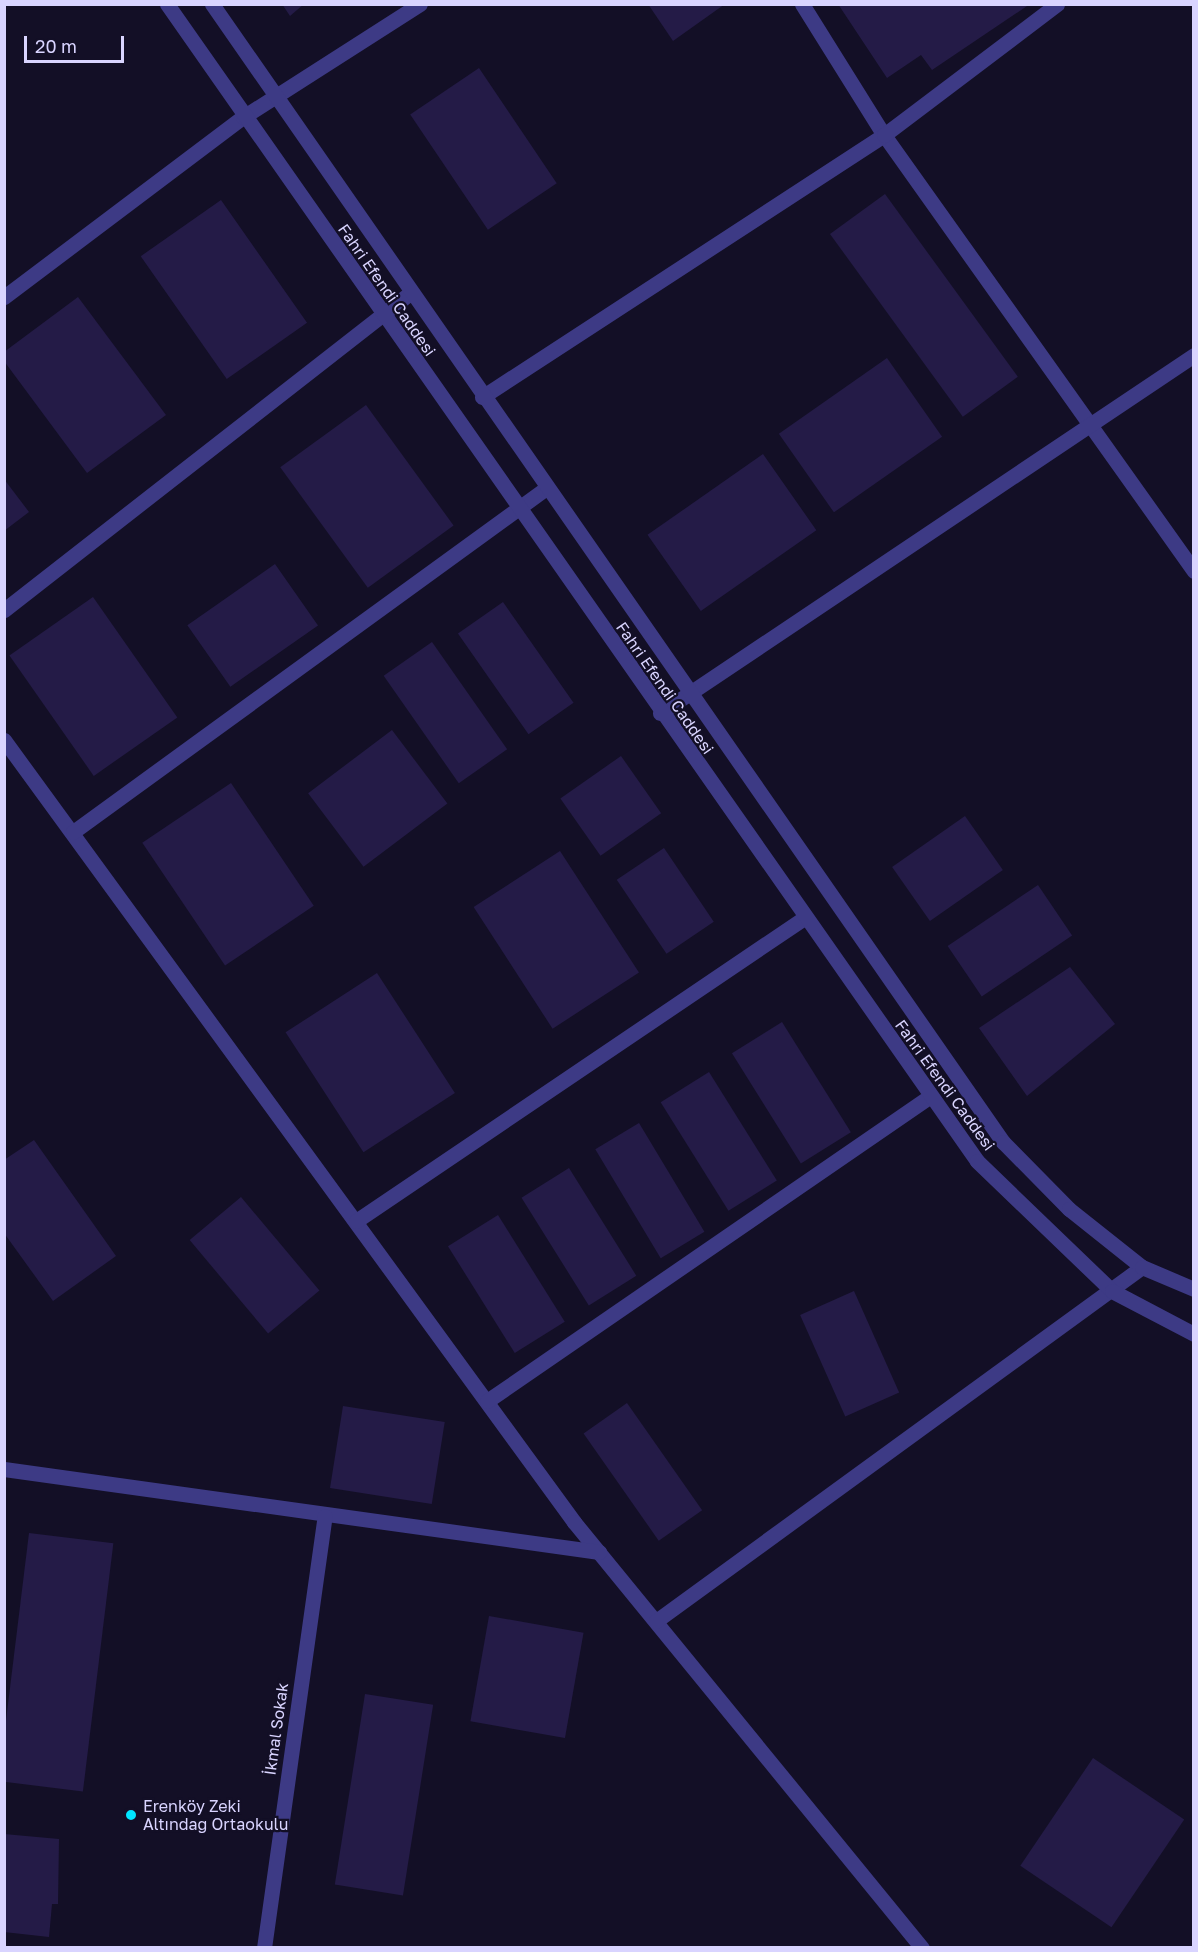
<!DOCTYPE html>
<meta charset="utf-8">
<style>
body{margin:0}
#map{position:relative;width:1198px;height:1952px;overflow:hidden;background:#130f26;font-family:"Golos Text",sans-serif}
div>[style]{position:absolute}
.building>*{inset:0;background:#241b47;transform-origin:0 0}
.minor>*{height:15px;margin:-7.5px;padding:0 7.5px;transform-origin:7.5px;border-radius:7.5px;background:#3d3a85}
.tertiary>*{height:15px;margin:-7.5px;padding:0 7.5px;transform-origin:7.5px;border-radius:7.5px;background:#3d3a85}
.dots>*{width:16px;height:16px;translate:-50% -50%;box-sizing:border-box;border:3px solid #130f26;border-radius:50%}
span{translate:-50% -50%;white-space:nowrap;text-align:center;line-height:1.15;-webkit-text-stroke:4.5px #130f26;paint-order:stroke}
.street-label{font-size:16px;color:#d9d4ff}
.poi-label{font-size:16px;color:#d9d4ff}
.left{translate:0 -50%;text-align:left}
.frame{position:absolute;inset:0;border:6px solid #d9d4ff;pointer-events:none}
.scale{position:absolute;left:24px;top:36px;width:100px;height:27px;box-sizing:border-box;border:3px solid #d9d4ff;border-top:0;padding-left:8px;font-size:18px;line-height:21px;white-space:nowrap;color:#d9d4ff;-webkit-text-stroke:4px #130f26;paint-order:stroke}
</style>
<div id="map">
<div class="building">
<div style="clip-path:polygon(282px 4px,304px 4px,290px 16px)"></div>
<div style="clip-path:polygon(648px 4px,725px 4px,673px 41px)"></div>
<div style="clip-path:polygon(838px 4px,1030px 4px,932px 70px,921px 55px,887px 78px)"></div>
<div style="left:479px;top:68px;width:139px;height:83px;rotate:56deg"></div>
<div style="left:885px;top:194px;width:226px;height:68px;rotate:54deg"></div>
<div style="left:221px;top:200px;width:150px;height:98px;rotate:55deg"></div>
<div style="clip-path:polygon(78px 297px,166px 415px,87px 473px,4px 361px,4px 352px)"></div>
<div style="left:887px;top:358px;width:96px;height:132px;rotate:55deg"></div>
<div style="left:366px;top:405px;width:149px;height:106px;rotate:54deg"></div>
<div style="left:763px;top:454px;width:93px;height:141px;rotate:55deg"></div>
<div style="clip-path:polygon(4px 479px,29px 512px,4px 531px)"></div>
<div style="left:275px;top:564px;width:75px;height:107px;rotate:55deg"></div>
<div style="left:93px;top:597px;width:147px;height:102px;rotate:55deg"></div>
<div style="left:503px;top:602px;width:123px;height:55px;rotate:55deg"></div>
<div style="left:432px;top:642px;width:131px;height:59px;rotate:55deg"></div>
<div style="left:392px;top:730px;width:92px;height:105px;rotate:53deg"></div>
<div style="left:621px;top:756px;width:70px;height:74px;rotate:55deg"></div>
<div style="left:231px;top:783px;width:148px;height:107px;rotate:56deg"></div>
<div style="left:965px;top:816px;width:66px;height:89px;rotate:55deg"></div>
<div style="left:664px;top:848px;width:89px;height:57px;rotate:56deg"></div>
<div style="left:560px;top:851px;width:145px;height:103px;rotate:57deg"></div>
<div style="left:1038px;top:885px;width:61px;height:109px;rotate:56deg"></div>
<div style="clip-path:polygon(1070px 967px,1115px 1024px,1027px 1096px,979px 1028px)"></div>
<div style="left:377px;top:973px;width:143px;height:109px;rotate:57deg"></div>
<div style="left:782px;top:1022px;width:130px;height:59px;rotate:58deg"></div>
<div style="left:709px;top:1072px;width:128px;height:57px;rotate:58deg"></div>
<div style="left:639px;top:1123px;width:127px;height:51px;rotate:59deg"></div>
<div style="clip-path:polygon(34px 1140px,116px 1256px,53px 1301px,4px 1233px,4px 1160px)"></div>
<div style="left:569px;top:1168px;width:127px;height:56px;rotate:58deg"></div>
<div style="left:241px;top:1197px;width:122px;height:67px;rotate:50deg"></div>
<div style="left:498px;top:1215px;width:126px;height:59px;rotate:58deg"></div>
<div style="left:854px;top:1291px;width:111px;height:59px;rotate:66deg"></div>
<div style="left:627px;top:1403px;width:131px;height:53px;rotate:55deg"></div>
<div style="left:343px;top:1406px;width:103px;height:83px;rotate:9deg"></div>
<div style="left:29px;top:1533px;width:85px;height:250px;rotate:7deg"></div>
<div style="left:489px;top:1616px;width:96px;height:107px;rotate:10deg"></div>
<div style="left:365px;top:1694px;width:69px;height:193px;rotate:9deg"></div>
<div style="left:1093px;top:1758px;width:110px;height:130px;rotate:34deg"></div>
<div style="clip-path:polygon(4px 1834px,59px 1839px,58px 1904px,52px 1904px,49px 1937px,4px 1932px)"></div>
</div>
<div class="minor">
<div style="left:802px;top:4px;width:155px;rotate:58deg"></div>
<div style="left:884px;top:135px;width:535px;rotate:54.59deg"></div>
<div style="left:4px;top:297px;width:299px;rotate:-37deg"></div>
<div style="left:243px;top:117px;width:210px;rotate:-32.6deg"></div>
<div style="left:482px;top:397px;width:480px;rotate:-33.1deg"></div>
<div style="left:884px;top:135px;width:217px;rotate:-37.1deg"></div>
<div style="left:4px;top:610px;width:515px;rotate:-37.98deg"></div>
<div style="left:660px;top:713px;width:643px;rotate:-33.84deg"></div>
<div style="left:4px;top:740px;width:968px;rotate:53.91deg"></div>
<div style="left:574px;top:1522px;width:550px;rotate:50.75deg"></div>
<div style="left:73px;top:832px;width:583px;rotate:-36.01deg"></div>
<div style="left:356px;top:1221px;width:541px;rotate:-34.07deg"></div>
<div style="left:487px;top:1401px;width:536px;rotate:-34.52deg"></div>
<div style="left:4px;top:1469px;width:601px;rotate:7.94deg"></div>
<div style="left:656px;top:1621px;width:601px;rotate:-36.07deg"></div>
<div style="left:264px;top:1948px;width:436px;rotate:-82deg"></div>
</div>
<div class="tertiary">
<div style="left:167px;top:4px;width:1412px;rotate:55deg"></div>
<div style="left:977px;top:1161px;width:187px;rotate:43.9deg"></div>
<div style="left:1112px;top:1291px;width:93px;rotate:27.7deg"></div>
<div style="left:212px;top:4px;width:1386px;rotate:55.2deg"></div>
<div style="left:1003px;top:1142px;width:94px;rotate:45.4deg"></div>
<div style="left:1069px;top:1209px;width:93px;rotate:38.5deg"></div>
<div style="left:1142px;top:1267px;width:56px;rotate:22.9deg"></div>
</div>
<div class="dots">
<div style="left:131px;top:1815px;background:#00e5ff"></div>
</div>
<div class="street-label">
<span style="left:387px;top:290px;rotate:55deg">Fahri Efendi Caddesi</span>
<span style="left:665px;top:688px;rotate:55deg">Fahri Efendi Caddesi</span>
<span style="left:945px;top:1085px;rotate:54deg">Fahri Efendi Caddesi</span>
<span style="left:276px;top:1729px;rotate:-82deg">İkmal Sokak</span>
</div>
<div class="poi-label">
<span class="left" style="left:143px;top:1815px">Erenköy Zeki<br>Altındağ Ortaokulu</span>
</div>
<div class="frame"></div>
<div class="scale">20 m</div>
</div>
